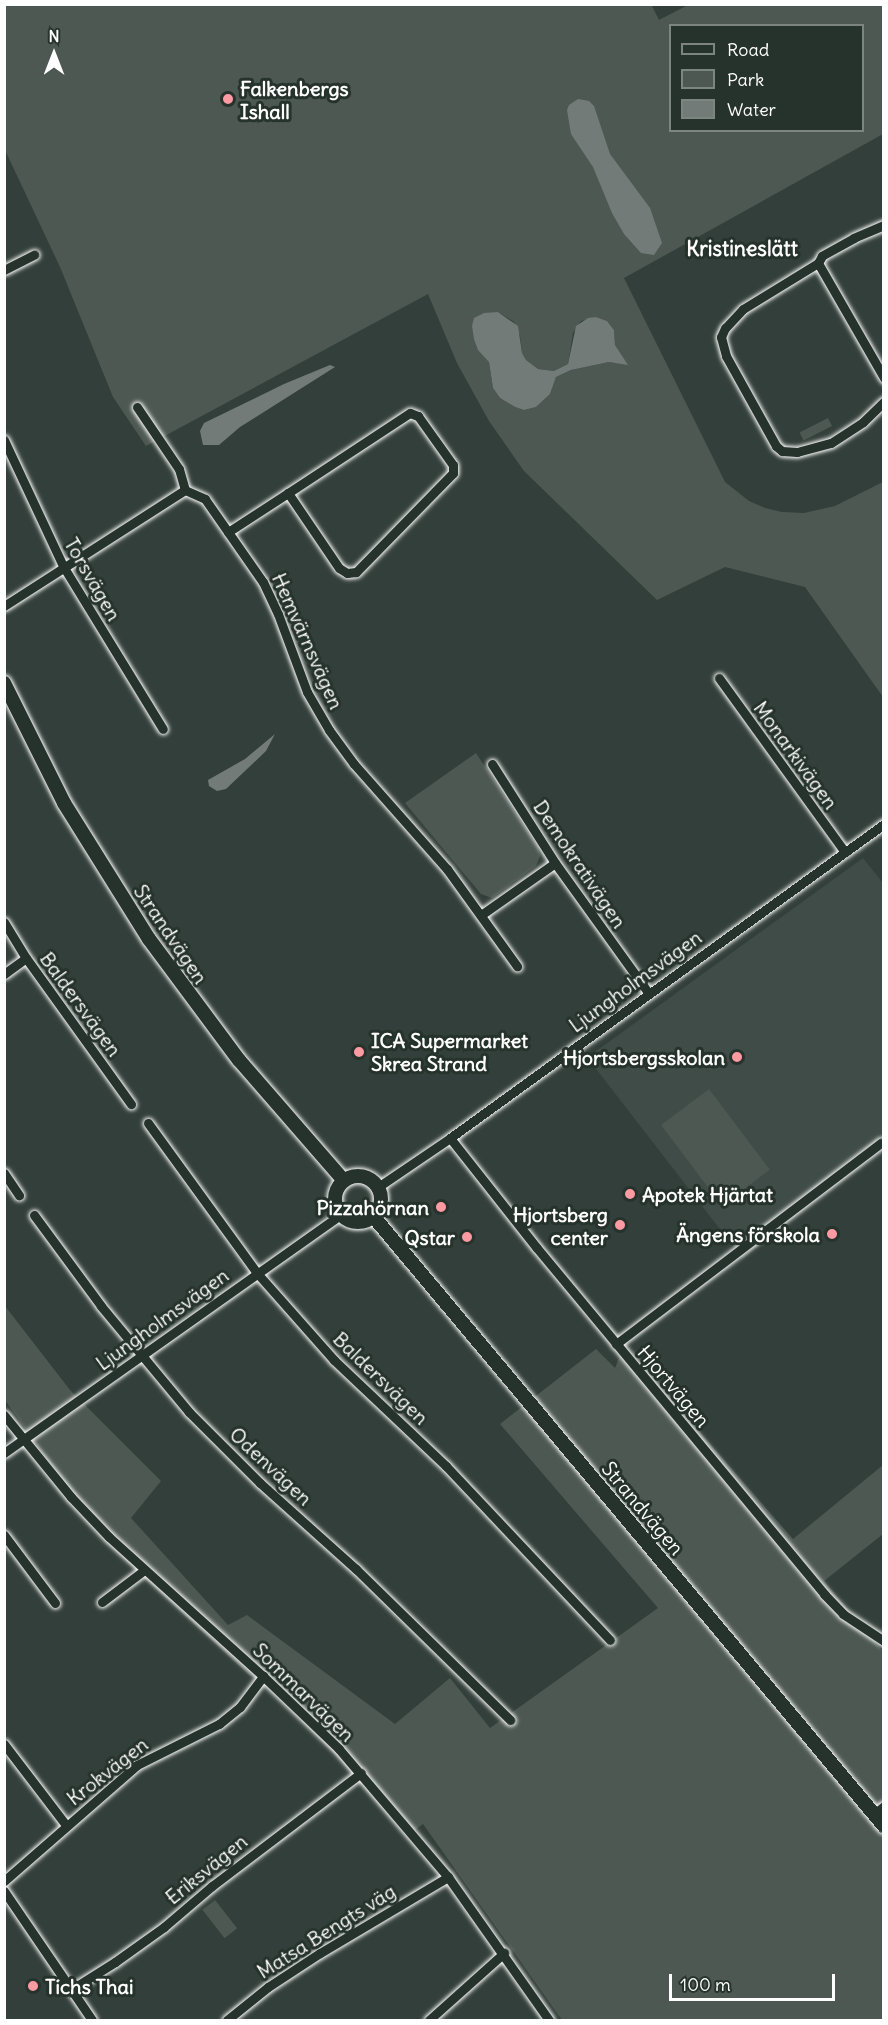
<!DOCTYPE html>
<meta charset="utf-8">
<style>
body{margin:0}
#map{position:relative;width:888px;height:2025px;overflow:hidden;background:#333f3a;font-family:Delius,sans-serif}
div>[style]{position:absolute}
.built>*{inset:0;background:#404c47}
.green>*{inset:0;background:#4d5853;transform-origin:0 0}
.water>*{inset:0;background:#737b78}
.roads{filter:drop-shadow(0 0 2px #fff) drop-shadow(0 0 2px #fff)}
.street>*{height:9px;margin:-4.5px;padding:0 4.5px;transform-origin:4.5px;border-radius:4.5px;background:#26332d}
.secondary>*{height:14px;margin:-7px;padding:0 7px;transform-origin:7px;border-radius:7px;background:#26332d}
.secondary>.ring{margin:-7px;padding:0;box-sizing:content-box;background:none;border:14px solid #26332d;border-radius:50%}
.dots>*{width:16px;height:16px;translate:-50% -50%;box-sizing:border-box;border:3px solid #26332d;border-radius:50%}
span{translate:-50% -50%;white-space:nowrap;text-align:center;line-height:1.15;-webkit-text-stroke:6px #26332d;paint-order:stroke}
.poi-label{font-size:20px;color:#fff;font-weight:700}
.left{translate:0 -50%;text-align:left}
.right{translate:-100% -50%;text-align:right}
.street-label{font-size:20px;color:#fff}
.neighbourhood-label{font-size:21px;color:#fff;font-weight:700}
.frame{position:absolute;inset:0;border:6px solid #fff;pointer-events:none}
.legend{position:absolute;left:669px;top:24px;width:195px;height:108px;box-sizing:border-box;background:#26332d;border:2px solid #7d8581;margin:0;padding:8px 10px;list-style:none;font-size:18px;color:#fff}
.legend li{display:flex;align-items:center;gap:12px;height:30px}
.legend b{width:30px;border:2px solid #7d8581}
.north{position:absolute;left:24px;top:24px;width:60px;height:60px;-webkit-text-stroke:4px #26332d;paint-order:stroke;rotate:0deg;font-size:16px;font-weight:700;line-height:24px;text-align:center;color:#fff}
.north::after{content:'';display:block;margin:auto;width:21px;height:27px;background:#fff;clip-path:polygon(50% 0,100% 100%,50% 72%,0 100%)}
.scale{position:absolute;left:669px;top:1974px;width:166px;height:27px;box-sizing:border-box;border:3px solid #fff;border-top:0;padding-left:8px;font-size:18px;line-height:21px;white-space:nowrap;color:#fff;-webkit-text-stroke:4px #26332d;paint-order:stroke}
</style>
<div id="map">
<div class="built">
<div style="clip-path:polygon(863px 858px,883px 883px,883px 1141px,743px 1259px,590px 1061px,592px 1054px)"></div>
</div>
<div class="green">
<div style="clip-path:polygon(evenodd,651px 4px,659px 20px,688px 5px,883px 5px,883px 134px,624px 278px,725px 482px,749px 501px,765px 508px,782px 512px,804px 513px,835px 506px,883px 482px,883px 697px,805px 587px,725px 567px,657px 600px,524px 471px,489px 421px,457px 363px,428px 294px,146px 446px,113px 397px,60px 267px,5px 150px,4px 5px,651px 4px,670px 26px,862px 26px,862px 130px,670px 130px,670px 26px,651px 4px,498px 312px,514px 322px,520px 336px,522px 353px,526px 360px,538px 369px,554px 371px,568px 364px,573px 333px,581px 321px,596px 317px,607px 321px,614px 330px,615px 345px,627px 364px,609px 362px,571px 370px,556px 377px,550px 394px,536px 407px,524px 410px,515px 407px,500px 398px,493px 388px,489px 362px,498px 312px)"></div>
<div style="left:828px;top:418px;width:9px;height:32px;rotate:63deg"></div>
<div style="clip-path:polygon(476px 753px,538px 848px,540px 856px,536px 866px,492px 898px,481px 894px,405px 803px)"></div>
<div style="left:709px;top:1089px;width:101px;height:60px;rotate:53deg"></div>
<div style="clip-path:polygon(5px 1306px,70px 1390px,161px 1481px,131px 1518px,228px 1625px,247px 1615px,395px 1724px,450px 1678px,490px 1728px,658px 1608px,500px 1424px,596px 1349px,615px 1368px,624px 1345px,793px 1539px,883px 1465px,883px 1534px,824px 1581px,883px 1652px,883px 2020px,562px 2020px,423px 1824px,407px 1836px,340px 1760px,264px 1682px,249px 1675px,106px 1542px,5px 1400px)"></div>
<div style="left:215px;top:1900px;width:36px;height:16px;rotate:52deg"></div>
</div>
<div class="water">
<div style="clip-path:polygon(578px 99px,589px 101px,594px 106px,610px 154px,650px 208px,662px 243px,654px 255px,641px 253px,624px 234px,612px 213px,593px 167px,571px 134px,567px 110px,569px 105px)"></div>
<div style="clip-path:polygon(498px 312px,518px 326px,522px 353px,526px 360px,538px 369px,554px 371px,568px 364px,576px 326px,588px 318px,596px 317px,607px 321px,614px 330px,615px 345px,628px 365px,609px 362px,571px 370px,556px 377px,550px 394px,536px 407px,524px 410px,515px 407px,500px 398px,493px 388px,489px 362px,478px 350px,474px 339px,472px 326px,474px 318px,484px 313px)"></div>
<div style="clip-path:polygon(330px 365px,335px 367px,240px 427px,219px 445px,203px 445px,200px 431px,204px 423px,284px 384px)"></div>
<div style="clip-path:polygon(275px 734px,266px 751px,226px 789px,217px 791px,209px 786px,208px 780px,245px 759px)"></div>
</div>
<div class="roads">
<div class="street">
<div style="left:884px;top:225px;width:33px;rotate:157deg"></div>
<div style="left:854px;top:238px;width:37px;rotate:151deg"></div>
<div style="left:822px;top:256px;width:8px;rotate:120deg"></div>
<div style="left:818px;top:263px;width:88px;rotate:148.5deg"></div>
<div style="left:743px;top:309px;width:26px;rotate:133deg"></div>
<div style="left:725px;top:328px;width:10px;rotate:114deg"></div>
<div style="left:721px;top:337px;width:20px;rotate:75deg"></div>
<div style="left:726px;top:356px;width:103px;rotate:60.9deg"></div>
<div style="left:776px;top:446px;width:8px;rotate:40deg"></div>
<div style="left:782px;top:451px;width:15px;rotate:4deg"></div>
<div style="left:797px;top:452px;width:35px;rotate:-15deg"></div>
<div style="left:831px;top:443px;width:38px;rotate:-33deg"></div>
<div style="left:863px;top:422px;width:29px;rotate:-44deg"></div>
<div style="left:818px;top:263px;width:133px;rotate:60.1deg"></div>
<div style="left:4px;top:270px;width:34px;rotate:-27deg"></div>
<div style="left:137px;top:407px;width:75px;rotate:55.9deg"></div>
<div style="left:179px;top:469px;width:22px;rotate:74deg"></div>
<div style="left:185px;top:490px;width:22px;rotate:24deg"></div>
<div style="left:205px;top:499px;width:101px;rotate:55.1deg"></div>
<div style="left:263px;top:582px;width:35px;rotate:65deg"></div>
<div style="left:278px;top:614px;width:83px;rotate:69.6deg"></div>
<div style="left:307px;top:692px;width:44px;rotate:59.9deg"></div>
<div style="left:329px;top:730px;width:42px;rotate:53.7deg"></div>
<div style="left:354px;top:764px;width:140px;rotate:48.5deg"></div>
<div style="left:447px;top:869px;width:120px;rotate:54.2deg"></div>
<div style="left:4px;top:440px;width:139px;rotate:64.9deg"></div>
<div style="left:63px;top:566px;width:191px;rotate:58.5deg"></div>
<div style="left:228px;top:532px;width:72px;rotate:-33deg"></div>
<div style="left:288px;top:493px;width:146px;rotate:-33.3deg"></div>
<div style="left:410px;top:413px;width:9px;rotate:21deg"></div>
<div style="left:418px;top:416px;width:60px;rotate:54.5deg"></div>
<div style="left:453px;top:465px;width:8px;rotate:90deg"></div>
<div style="left:453px;top:473px;width:139px;rotate:134.4deg"></div>
<div style="left:356px;top:572px;width:9px;rotate:174deg"></div>
<div style="left:347px;top:573px;width:9px;rotate:-148deg"></div>
<div style="left:339px;top:568px;width:91px;rotate:-124.2deg"></div>
<div style="left:4px;top:606px;width:215px;rotate:-32.7deg"></div>
<div style="left:719px;top:678px;width:215px;rotate:54.1deg"></div>
<div style="left:492px;top:764px;width:117px;rotate:57.5deg"></div>
<div style="left:555px;top:863px;width:161px;rotate:54.3deg"></div>
<div style="left:481px;top:915px;width:90px;rotate:-35.1deg"></div>
<div style="left:4px;top:922px;width:42px;rotate:58.6deg"></div>
<div style="left:26px;top:958px;width:180px;rotate:54.3deg"></div>
<div style="left:4px;top:974px;width:27px;rotate:-36deg"></div>
<div style="left:148px;top:1123px;width:185px;rotate:54deg"></div>
<div style="left:257px;top:1273px;width:116px;rotate:48.5deg"></div>
<div style="left:334px;top:1360px;width:154px;rotate:43.4deg"></div>
<div style="left:446px;top:1466px;width:239px;rotate:46.7deg"></div>
<div style="left:450px;top:1138px;width:140px;rotate:51.7deg"></div>
<div style="left:537px;top:1248px;width:450px;rotate:50.3deg"></div>
<div style="left:824px;top:1594px;width:28px;rotate:46deg"></div>
<div style="left:843px;top:1614px;width:49px;rotate:33.4deg"></div>
<div style="left:4px;top:1173px;width:27px;rotate:56deg"></div>
<div style="left:378px;top:1187px;width:87px;rotate:-34.2deg"></div>
<div style="left:450px;top:1138px;width:536px;rotate:-35.89deg"></div>
<div style="left:34px;top:1215px;width:113px;rotate:53.6deg"></div>
<div style="left:101px;top:1306px;width:138px;rotate:50.3deg"></div>
<div style="left:189px;top:1412px;width:100px;rotate:45deg"></div>
<div style="left:260px;top:1483px;width:129px;rotate:41.9deg"></div>
<div style="left:356px;top:1569px;width:216px;rotate:44.4deg"></div>
<div style="left:616px;top:1344px;width:333px;rotate:-37.2deg"></div>
<div style="left:4px;top:1415px;width:106px;rotate:50.7deg"></div>
<div style="left:71px;top:1497px;width:55px;rotate:46.5deg"></div>
<div style="left:109px;top:1537px;width:207px;rotate:42.1deg"></div>
<div style="left:263px;top:1676px;width:105px;rotate:43.8deg"></div>
<div style="left:339px;top:1749px;width:168px;rotate:49.6deg"></div>
<div style="left:448px;top:1877px;width:175px;rotate:54.8deg"></div>
<div style="left:4px;top:1453px;width:413px;rotate:-35.3deg"></div>
<div style="left:4px;top:1535px;width:85px;rotate:53.1deg"></div>
<div style="left:102px;top:1602px;width:51px;rotate:-37.1deg"></div>
<div style="left:4px;top:1744px;width:102px;rotate:52.6deg"></div>
<div style="left:873px;top:1815px;width:14px;rotate:-39deg"></div>
<div style="left:4px;top:1881px;width:176px;rotate:-41.1deg"></div>
<div style="left:137px;top:1765px;width:92px;rotate:-26.6deg"></div>
<div style="left:219px;top:1724px;width:27px;rotate:-39deg"></div>
<div style="left:240px;top:1707px;width:39px;rotate:-53deg"></div>
<div style="left:4px;top:1891px;width:156px;rotate:55.7deg"></div>
<div style="left:72px;top:1989px;width:51px;rotate:-32.1deg"></div>
<div style="left:115px;top:1962px;width:60px;rotate:-35.5deg"></div>
<div style="left:164px;top:1927px;width:63px;rotate:-40.5deg"></div>
<div style="left:212px;top:1886px;width:187px;rotate:-37.2deg"></div>
<div style="left:227px;top:2020px;width:53px;rotate:-38.8deg"></div>
<div style="left:268px;top:1987px;width:62px;rotate:-33.2deg"></div>
<div style="left:320px;top:1953px;width:149px;rotate:-30.7deg"></div>
<div style="left:429px;top:2020px;width:101px;rotate:-41.8deg"></div>
</div>
<div class="secondary">
<div style="left:4px;top:683px;width:134px;rotate:63.4deg"></div>
<div style="left:64px;top:803px;width:160px;rotate:58deg"></div>
<div style="left:149px;top:939px;width:151px;rotate:53.4deg"></div>
<div style="left:239px;top:1060px;width:160px;rotate:49deg"></div>
<div class="ring" style="left:335px;top:1176px;width:32px;height:32px"></div>
<div style="left:373px;top:1216px;width:796px;rotate:50.05deg"></div>
</div>
</div>
<div class="dots">
<div style="left:228px;top:99px;background:#ff9aa2"></div>
<div style="left:359px;top:1052px;background:#ff9aa2"></div>
<div style="left:737px;top:1057px;background:#ff9aa2"></div>
<div style="left:630px;top:1194px;background:#ff9aa2"></div>
<div style="left:441px;top:1207px;background:#ff9aa2"></div>
<div style="left:620px;top:1225px;background:#ff9aa2"></div>
<div style="left:832px;top:1234px;background:#ff9aa2"></div>
<div style="left:467px;top:1237px;background:#ff9aa2"></div>
<div style="left:33px;top:1986px;background:#ff9aa2"></div>
</div>
<div class="poi-label">
<span class="left" style="left:240px;top:100px">Falkenbergs<br>Ishall</span>
<span class="left" style="left:371px;top:1052px">ICA Supermarket<br>Skrea Strand</span>
<span class="right" style="left:725px;top:1057px">Hjortsbergsskolan</span>
<span class="left" style="left:642px;top:1194px">Apotek Hjärtat</span>
<span class="right" style="left:429px;top:1207px">Pizzahörnan</span>
<span class="right" style="left:608px;top:1226px">Hjortsberg<br>center</span>
<span class="right" style="left:820px;top:1234px">Ängens förskola</span>
<span class="right" style="left:455px;top:1237px">Qstar</span>
<span class="left" style="left:45px;top:1986px">Tichs Thai</span>
</div>
<div class="street-label">
<span style="left:93px;top:579px;rotate:60deg">Torsvägen</span>
<span style="left:308px;top:641px;rotate:66deg">Hemvärnsvägen</span>
<span style="left:796px;top:755px;rotate:54deg">Monarkivägen</span>
<span style="left:580px;top:864px;rotate:56deg">Demokrativägen</span>
<span style="left:171px;top:934px;rotate:56deg">Strandvägen</span>
<span style="left:635px;top:981px;rotate:-36deg">Ljungholmsvägen</span>
<span style="left:81px;top:1004px;rotate:54deg">Baldersvägen</span>
<span style="left:162px;top:1319px;rotate:-36deg">Ljungholmsvägen</span>
<span style="left:381px;top:1378px;rotate:44deg">Baldersvägen</span>
<span style="left:674px;top:1386px;rotate:50deg">Hjortvägen</span>
<span style="left:271px;top:1466px;rotate:43deg">Odenvägen</span>
<span style="left:643px;top:1508px;rotate:50deg">Strandvägen</span>
<span style="left:304px;top:1692px;rotate:44deg">Sommarvägen</span>
<span style="left:107px;top:1771px;rotate:-38deg">Krokvägen</span>
<span style="left:206px;top:1869px;rotate:-39deg">Eriksvägen</span>
<span style="left:326px;top:1931px;rotate:-32deg">Matsa Bengts väg</span>
</div>
<div class="neighbourhood-label">
<span style="left:742px;top:249px">Kristineslätt</span>
</div>
<div class="frame"></div>
<ul class="legend">
<li><b style="height:8px;background:#26332d"></b>Road</li>
<li><b style="height:16px;background:#4d5853"></b>Park</li>
<li><b style="height:16px;background:#737b78"></b>Water</li>
</ul>
<div class="north">N</div>
<div class="scale">100 m</div>
</div>
